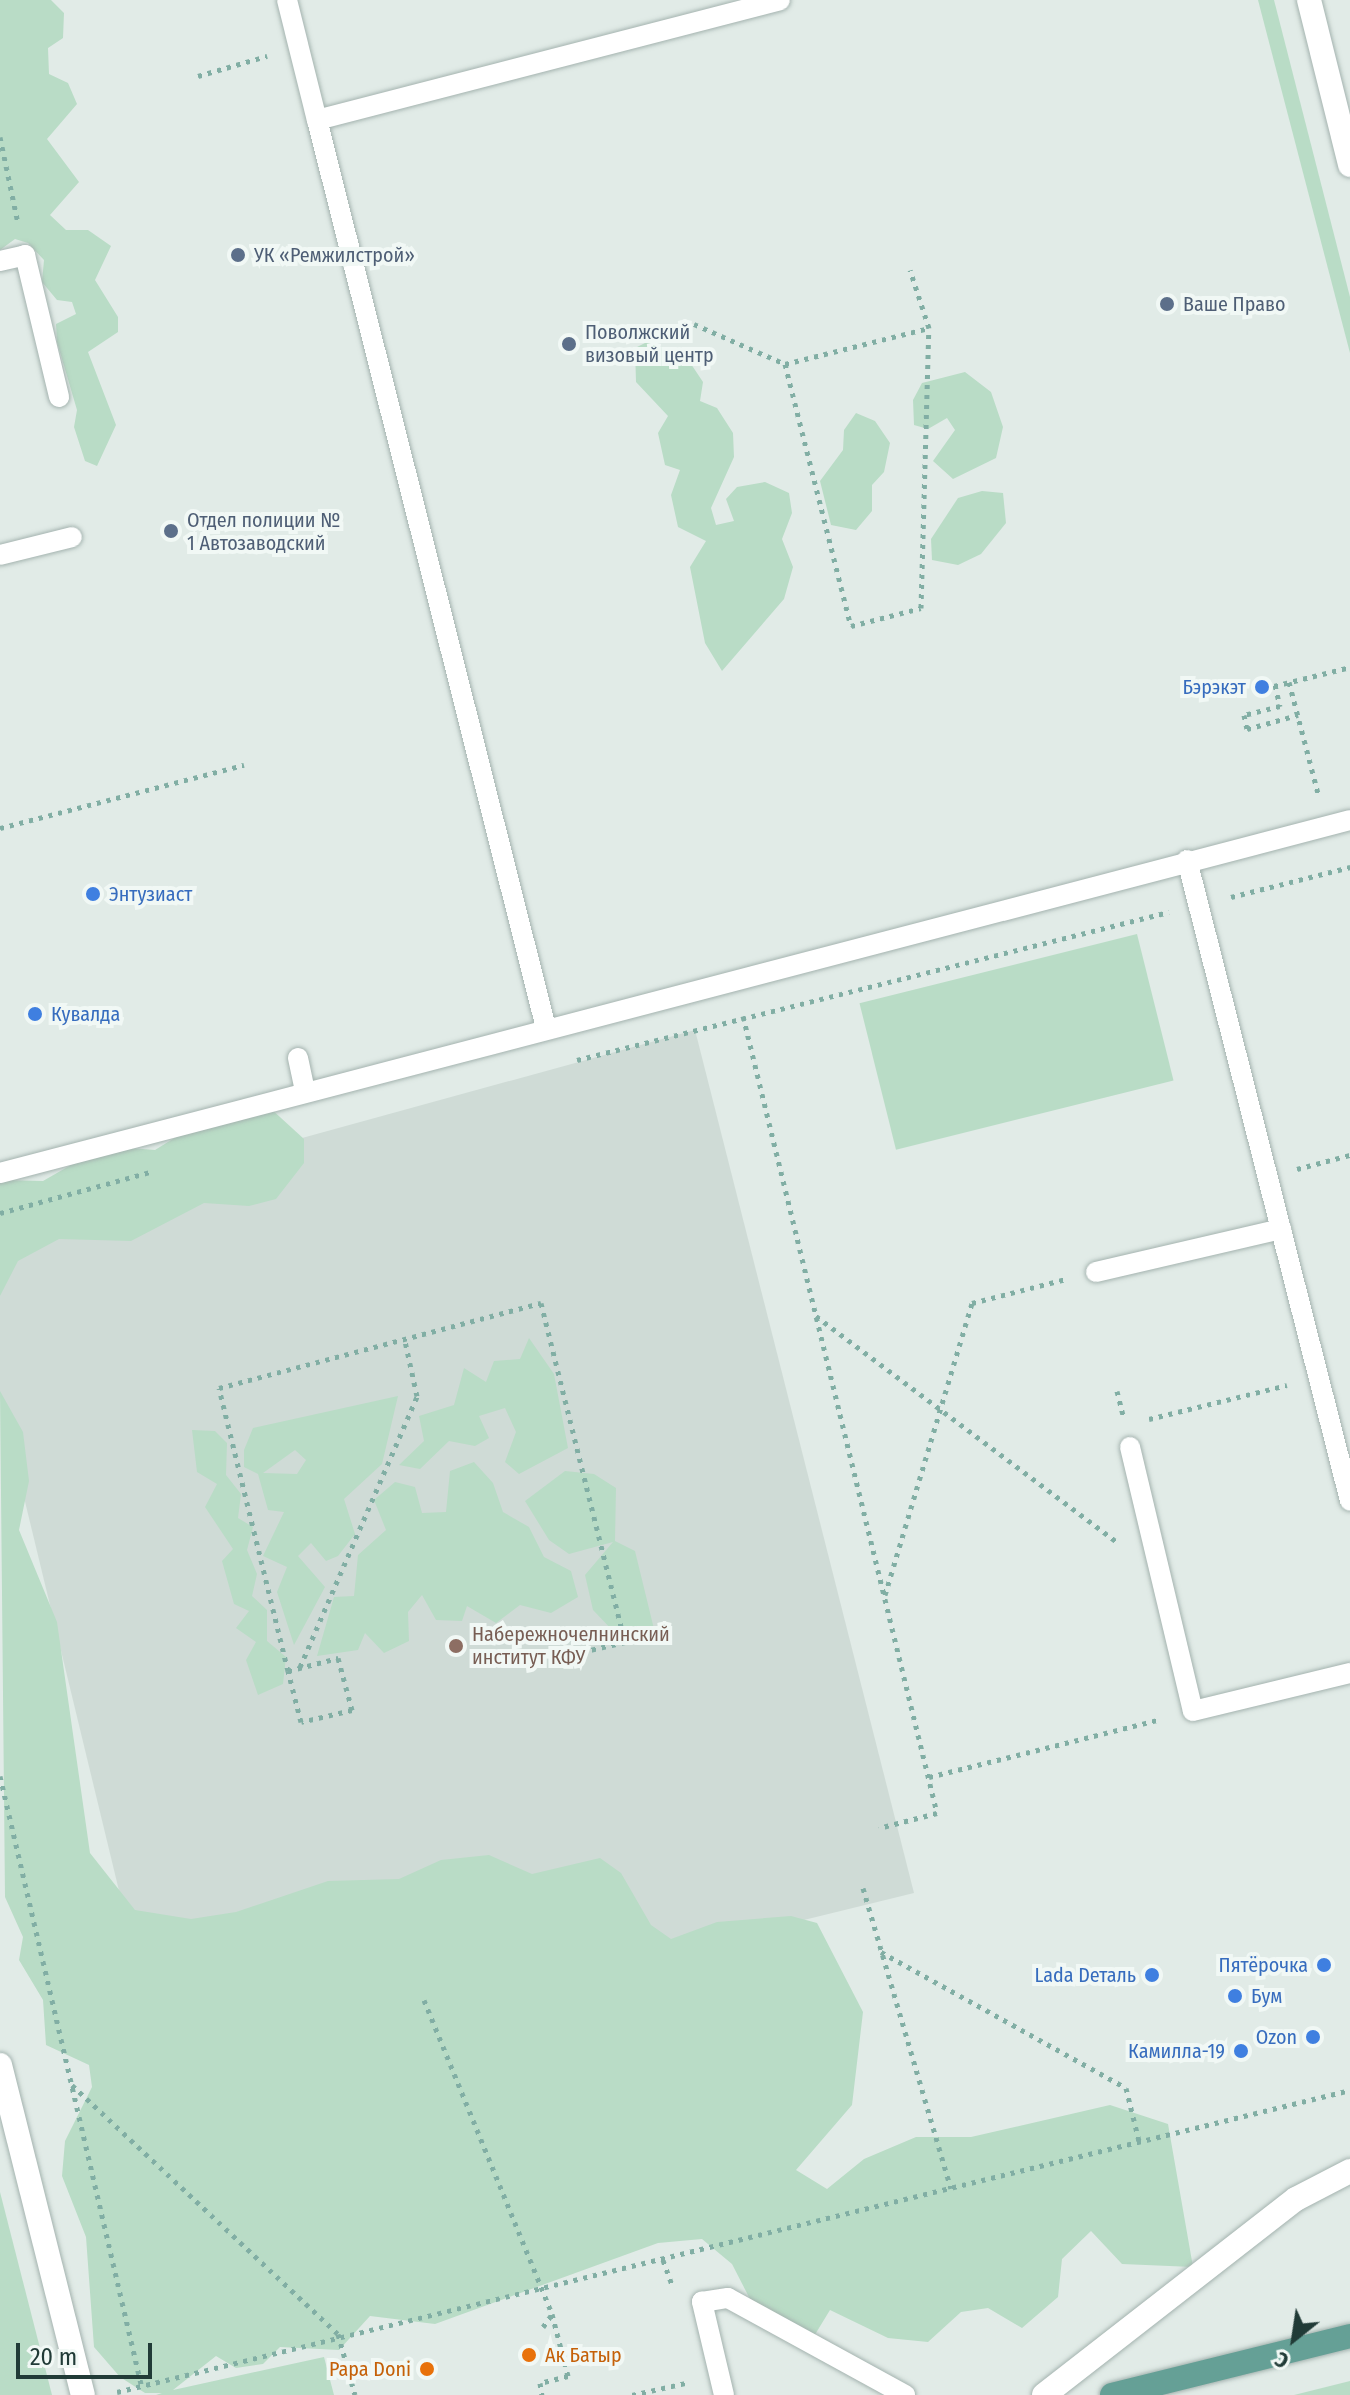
<!DOCTYPE html>
<meta charset="utf-8">
<style>
body{margin:0}
#map{position:relative;width:1350px;height:2395px;overflow:hidden;background:#e1ebe7;font-family:"Fira Sans Condensed",sans-serif}
div>[style]{position:absolute}
.built>*{inset:0;background:#cfdbd6}
.green>*{inset:0;background:#b9dcc6;transform-origin:0 0}
.path>*{height:5px;margin-top:-2.5px;transform-origin:0;background:repeating-linear-gradient(90deg,#81aea4 0 4px,transparent 0 10px)}
.roads{filter:drop-shadow(0 0 2px #a4b3af) drop-shadow(0 0 2px #a4b3af)}
.lane>*{height:20px;margin:-10px;padding:0 10px;transform-origin:10px;border-radius:10px;background:#fff}
.street>*{height:24px;margin:-12px;padding:0 12px;transform-origin:12px;border-radius:12px;background:#fff}
.secondary>*{height:24px;margin:-12px;padding:0 12px;transform-origin:12px;border-radius:12px;background:#fff}
.primary>*{height:24px;margin:-12px;padding:0 12px;transform-origin:12px;border-radius:12px;background:#65a096}
.dots>*{width:22px;height:22px;translate:-50% -50%;box-sizing:border-box;border:4px solid #f1f8f5;border-radius:50%}
span{translate:-50% -50%;white-space:nowrap;text-align:center;line-height:1.15;-webkit-text-stroke:8px #f1f8f5;paint-order:stroke}
.service-label{font-size:20px;color:#4e5e75}
.left{translate:0 -50%;text-align:left}
.shop-label{font-size:20px;color:#366cbe}
.right{translate:-100% -50%;text-align:right}
.education-label{font-size:20px;color:#785e54}
.food-label{font-size:20px;color:#c56008}
.north{position:absolute;left:1254px;top:2299px;width:80px;height:80px;-webkit-text-stroke:6px #f1f8f5;paint-order:stroke;rotate:210deg;font-size:22px;font-weight:700;line-height:32px;text-align:center;color:#213b37}
.north::after{content:'';display:block;margin:auto;width:28px;height:36px;background:#213b37;clip-path:polygon(50% 0,100% 100%,50% 72%,0 100%)}
.scale{position:absolute;left:16px;top:2343px;width:136px;height:36px;box-sizing:border-box;border:4px solid #213b37;border-top:0;padding-left:10px;font-size:24px;line-height:28px;white-space:nowrap;color:#213b37;-webkit-text-stroke:6px #f1f8f5;paint-order:stroke}
</style>
<div id="map">
<div class="built">
<div style="clip-path:polygon(695px 1030px,914px 1893px,164px 2077px,0 1398px,0 1221px)"></div>
</div>
<div class="green">
<div style="clip-path:polygon(0 0,51px 0,64px 13px,63px 38px,48px 48px,49px 74px,68px 83px,77px 104px,47px 139px,79px 182px,50px 215px,66px 230px,88px 230px,111px 246px,95px 280px,118px 317px,118px 332px,88px 352px,116px 425px,97px 466px,85px 461px,74px 427px,77px 410px,57px 342px,56px 324px,76px 314px,72px 302px,57px 300px,42px 282px,44px 260px,28px 243px,15px 239px,0 250px)"></div>
<div style="clip-path:polygon(1258px 0,1274px 0,1350px 297px,1350px 353px)"></div>
<div style="clip-path:polygon(649px 341px,689px 361px,703px 382px,700px 401px,717px 408px,733px 433px,734px 457px,711px 508px,716px 525px,734px 521px,726px 499px,737px 487px,765px 482px,789px 493px,792px 513px,782px 539px,793px 567px,784px 599px,722px 671px,705px 643px,690px 567px,706px 541px,678px 527px,671px 495px,680px 470px,665px 465px,658px 433px,668px 416px,636px 382px,635px 348px)"></div>
<div style="clip-path:polygon(965px 372px,991px 392px,1003px 427px,996px 458px,953px 479px,933px 461px,955px 430px,947px 418px,928px 429px,914px 425px,913px 400px,922px 383px)"></div>
<div style="clip-path:polygon(856px 413px,875px 421px,890px 443px,884px 472px,872px 485px,872px 511px,856px 530px,831px 525px,820px 481px,843px 450px,844px 430px)"></div>
<div style="clip-path:polygon(982px 491px,1003px 493px,1006px 523px,981px 554px,958px 565px,932px 560px,931px 539px,958px 498px)"></div>
<div style="left:1137px;top:934px;width:151px;height:286px;rotate:76deg"></div>
<div style="clip-path:polygon(269px 1107px,304px 1139px,304px 1163px,276px 1199px,249px 1206px,204px 1203px,131px 1241px,59px 1239px,18px 1261px,0 1296px,0 1180px,43px 1181px,104px 1146px,155px 1150px,197px 1124px)"></div>
<div style="clip-path:polygon(529px 1338px,554px 1374px,568px 1448px,519px 1474px,505px 1462px,516px 1432px,505px 1408px,479px 1416px,489px 1438px,475px 1446px,449px 1441px,420px 1469px,399px 1465px,424px 1441px,419px 1416px,454px 1405px,464px 1368px,486px 1382px,494px 1361px,520px 1359px)"></div>
<div style="clip-path:polygon(0 1391px,23px 1432px,29px 1481px,19px 1530px,57px 1622px,90px 1853px,135px 1910px,191px 1919px,236px 1912px,328px 1881px,399px 1879px,441px 1860px,489px 1855px,532px 1874px,600px 1858px,621px 1873px,651px 1925px,671px 1939px,717px 1922px,791px 1916px,817px 1923px,863px 2012px,852px 2105px,796px 2170px,827px 2189px,864px 2159px,916px 2137px,971px 2137px,1110px 2105px,1168px 2124px,1193px 2267px,1122px 2264px,1091px 2231px,1062px 2259px,1058px 2297px,1022px 2328px,988px 2308px,961px 2312px,928px 2342px,888px 2338px,830px 2310px,808px 2346px,751px 2301px,732px 2264px,702px 2239px,658px 2243px,435px 2324px,370px 2316px,339px 2350px,280px 2347px,263px 2364px,236px 2368px,216px 2356px,173px 2390px,324px 2357px,334px 2395px,156px 2395px,162px 2393px,145px 2393px,120px 2377px,94px 2347px,86px 2237px,62px 2176px,65px 2141px,92px 2087px,89px 2065px,46px 2045px,43px 2000px,19px 1960px,23px 1937px,5px 1897px)"></div>
<div style="clip-path:polygon(evenodd,398px 1396px,382px 1464px,344px 1499px,355px 1534px,338px 1556px,326px 1561px,311px 1543px,298px 1556px,325px 1587px,294px 1645px,277px 1592px,287px 1567px,263px 1556px,284px 1512px,268px 1510px,258px 1474px,244px 1467px,244px 1450px,253px 1428px,398px 1396px,295px 1450px,306px 1460px,297px 1474px,263px 1473px,295px 1450px)"></div>
<div style="clip-path:polygon(192px 1430px,215px 1431px,227px 1443px,226px 1475px,241px 1494px,238px 1518px,253px 1527px,247px 1550px,257px 1574px,252px 1596px,267px 1610px,267px 1641px,286px 1657px,283px 1684px,258px 1695px,246px 1660px,256px 1642px,236px 1628px,249px 1611px,234px 1604px,222px 1561px,233px 1549px,205px 1507px,217px 1484px,197px 1472px)"></div>
<div style="clip-path:polygon(474px 1462px,493px 1483px,503px 1512px,529px 1527px,544px 1557px,571px 1571px,578px 1597px,551px 1613px,520px 1605px,496px 1623px,467px 1606px,462px 1621px,436px 1620px,422px 1595px,408px 1612px,409px 1641px,384px 1653px,365px 1633px,358px 1650px,317px 1656px,334px 1597px,354px 1596px,358px 1555px,386px 1530px,374px 1500px,395px 1482px,415px 1487px,422px 1513px,446px 1512px,450px 1471px)"></div>
<div style="clip-path:polygon(565px 1471px,594px 1474px,616px 1488px,615px 1541px,635px 1551px,654px 1629px,645px 1641px,616px 1634px,593px 1610px,585px 1575px,613px 1542px,569px 1554px,549px 1540px,525px 1501px)"></div>
<div style="clip-path:polygon(0 2192px,52px 2395px,0 2395px)"></div>
<div style="clip-path:polygon(1350px 2381px,1350px 2395px,1294px 2395px)"></div>
</div>
<div class="path">
<div style="left:198px;top:76px;width:72px;rotate:-16.2deg"></div>
<div style="left:0;top:137px;width:88px;rotate:78.2deg"></div>
<div style="left:694px;top:324px;width:99px;rotate:23.7deg"></div>
<div style="left:785px;top:364px;width:270px;rotate:75.9deg"></div>
<div style="left:851px;top:626px;width:72px;rotate:-14.4deg"></div>
<div style="left:921px;top:608px;width:280px;rotate:-88.4deg"></div>
<div style="left:929px;top:328px;width:61px;rotate:-108.1deg"></div>
<div style="left:785px;top:364px;width:148px;rotate:-14deg"></div>
<div style="left:1289px;top:682px;width:119px;rotate:75.4deg"></div>
<div style="left:1275px;top:685px;width:22px;rotate:77deg"></div>
<div style="left:1280px;top:706px;width:37px;rotate:166deg"></div>
<div style="left:1244px;top:715px;width:14px;rotate:78deg"></div>
<div style="left:1247px;top:729px;width:53px;rotate:-15.4deg"></div>
<div style="left:1274px;top:686px;width:78px;rotate:-14deg"></div>
<div style="left:0;top:828px;width:252px;rotate:-14.5deg"></div>
<div style="left:1231px;top:897px;width:123px;rotate:-14.1deg"></div>
<div style="left:743px;top:1016px;width:820px;rotate:76.32deg"></div>
<div style="left:937px;top:1813px;width:60px;rotate:165.5deg"></div>
<div style="left:577px;top:1060px;width:610px;rotate:-14.04deg"></div>
<div style="left:1297px;top:1169px;width:55px;rotate:-14.8deg"></div>
<div style="left:0;top:1213px;width:156px;rotate:-15.3deg"></div>
<div style="left:816px;top:1316px;width:378px;rotate:36.9deg"></div>
<div style="left:1117px;top:1391px;width:25px;rotate:76deg"></div>
<div style="left:1149px;top:1419px;width:142px;rotate:-13.8deg"></div>
<div style="left:885px;top:1595px;width:305px;rotate:-73.4deg"></div>
<div style="left:972px;top:1303px;width:97px;rotate:-14.3deg"></div>
<div style="left:300px;top:1667px;width:295px;rotate:-66.6deg"></div>
<div style="left:417px;top:1396px;width:56px;rotate:-102.3deg"></div>
<div style="left:288px;top:1671px;width:52px;rotate:-14.6deg"></div>
<div style="left:338px;top:1658px;width:54px;rotate:74.9deg"></div>
<div style="left:352px;top:1710px;width:52px;rotate:166.8deg"></div>
<div style="left:301px;top:1722px;width:53px;rotate:-104.3deg"></div>
<div style="left:288px;top:1671px;width:291px;rotate:-103.7deg"></div>
<div style="left:219px;top:1388px;width:333px;rotate:-14.8deg"></div>
<div style="left:541px;top:1303px;width:349px;rotate:76.1deg"></div>
<div style="left:625px;top:1642px;width:63px;rotate:167.1deg"></div>
<div style="left:0;top:1776px;width:624px;rotate:76.94deg"></div>
<div style="left:929px;top:1777px;width:239px;rotate:-14deg"></div>
<div style="left:863px;top:1888px;width:313px;rotate:73.7deg"></div>
<div style="left:881px;top:1952px;width:280px;rotate:29deg"></div>
<div style="left:1126px;top:2088px;width:55px;rotate:76.2deg"></div>
<div style="left:424px;top:2000px;width:339px;rotate:67.8deg"></div>
<div style="left:552px;top:2314px;width:64px;rotate:75.5deg"></div>
<div style="left:568px;top:2376px;width:29px;rotate:166deg"></div>
<div style="left:540px;top:2383px;width:12px;rotate:81deg"></div>
<div style="left:72px;top:2085px;width:364px;rotate:43.1deg"></div>
<div style="left:338px;top:2334px;width:63px;rotate:74.4deg"></div>
<div style="left:663px;top:2260px;width:29px;rotate:70deg"></div>
<div style="left:543px;top:2327px;width:16px;rotate:-55deg"></div>
<div style="left:117px;top:2392px;width:1269px;rotate:-13.76deg"></div>
<div style="left:632px;top:2395px;width:59px;rotate:-12.6deg"></div>
</div>
<div class="roads">
<div class="lane">
<div style="left:287px;top:0;width:124px;rotate:76deg"></div>
<div style="left:0;top:261px;width:26px;rotate:-13deg"></div>
<div style="left:25px;top:255px;width:146px;rotate:76.5deg"></div>
<div style="left:0;top:555px;width:74px;rotate:-14deg"></div>
<div style="left:1187px;top:860px;width:661px;rotate:75.73deg"></div>
<div style="left:546px;top:1028px;width:936px;rotate:-104.15deg"></div>
<div style="left:317px;top:120px;width:478px;rotate:-14.5deg"></div>
<div style="left:298px;top:1058px;width:35px;rotate:78deg"></div>
<div style="left:0;top:1173px;width:1395px;rotate:-14.65deg"></div>
<div style="left:1096px;top:1272px;width:190px;rotate:-13.1deg"></div>
<div style="left:1130px;top:1447px;width:271px;rotate:76.6deg"></div>
<div style="left:1193px;top:1711px;width:162px;rotate:-13.6deg"></div>
<div style="left:724px;top:2395px;width:96px;rotate:-103.3deg"></div>
<div style="left:702px;top:2302px;width:26px;rotate:-9deg"></div>
<div style="left:728px;top:2298px;width:202px;rotate:28.7deg"></div>
</div>
<div class="street">
<div style="left:1309px;top:0;width:170px;rotate:76deg"></div>
<div style="left:1044px;top:2395px;width:319px;rotate:-37.9deg"></div>
<div style="left:1296px;top:2199px;width:61px;rotate:-27.4deg"></div>
</div>
<div class="secondary">
<div style="left:0;top:2065px;width:340px;rotate:75.9deg"></div>
</div>
<div class="primary">
<div style="left:1112px;top:2395px;width:245px;rotate:-13.9deg"></div>
</div>
</div>
<div class="dots">
<div style="left:238px;top:255px;background:#5c6f8a"></div>
<div style="left:1167px;top:304px;background:#5c6f8a"></div>
<div style="left:569px;top:344px;background:#5c6f8a"></div>
<div style="left:171px;top:531px;background:#5c6f8a"></div>
<div style="left:1262px;top:687px;background:#3f7fe0"></div>
<div style="left:93px;top:894px;background:#3f7fe0"></div>
<div style="left:35px;top:1014px;background:#3f7fe0"></div>
<div style="left:456px;top:1646px;background:#8d6e63"></div>
<div style="left:1324px;top:1965px;background:#3f7fe0"></div>
<div style="left:1152px;top:1975px;background:#3f7fe0"></div>
<div style="left:1235px;top:1996px;background:#3f7fe0"></div>
<div style="left:1313px;top:2037px;background:#3f7fe0"></div>
<div style="left:1241px;top:2051px;background:#3f7fe0"></div>
<div style="left:529px;top:2355px;background:#e8710a"></div>
<div style="left:427px;top:2369px;background:#e8710a"></div>
</div>
<div class="service-label">
<span class="left" style="left:254px;top:255px">УК «Ремжилстрой»</span>
<span class="left" style="left:1183px;top:304px">Ваше Право</span>
<span class="left" style="left:585px;top:344px">Поволжский<br>визовый центр</span>
<span class="left" style="left:187px;top:532px">Отдел полиции №<br>1 Автозаводский</span>
</div>
<div class="shop-label">
<span class="right" style="left:1246px;top:687px">Бэрэкэт</span>
<span class="left" style="left:109px;top:894px">Энтузиаст</span>
<span class="left" style="left:51px;top:1014px">Кувалда</span>
<span class="right" style="left:1308px;top:1965px">Пятёрочка</span>
<span class="right" style="left:1136px;top:1975px">Lada Dеталь</span>
<span class="left" style="left:1251px;top:1996px">Бум</span>
<span class="right" style="left:1297px;top:2037px">Ozon</span>
<span class="right" style="left:1225px;top:2051px">Камилла-19</span>
</div>
<div class="education-label">
<span class="left" style="left:472px;top:1646px">Набережночелнинский<br>институт КФУ</span>
</div>
<div class="food-label">
<span class="left" style="left:545px;top:2355px">Ак Батыр</span>
<span class="right" style="left:411px;top:2369px">Papa Doni</span>
</div>
<div class="north">С</div>
<div class="scale">20 m</div>
</div>
